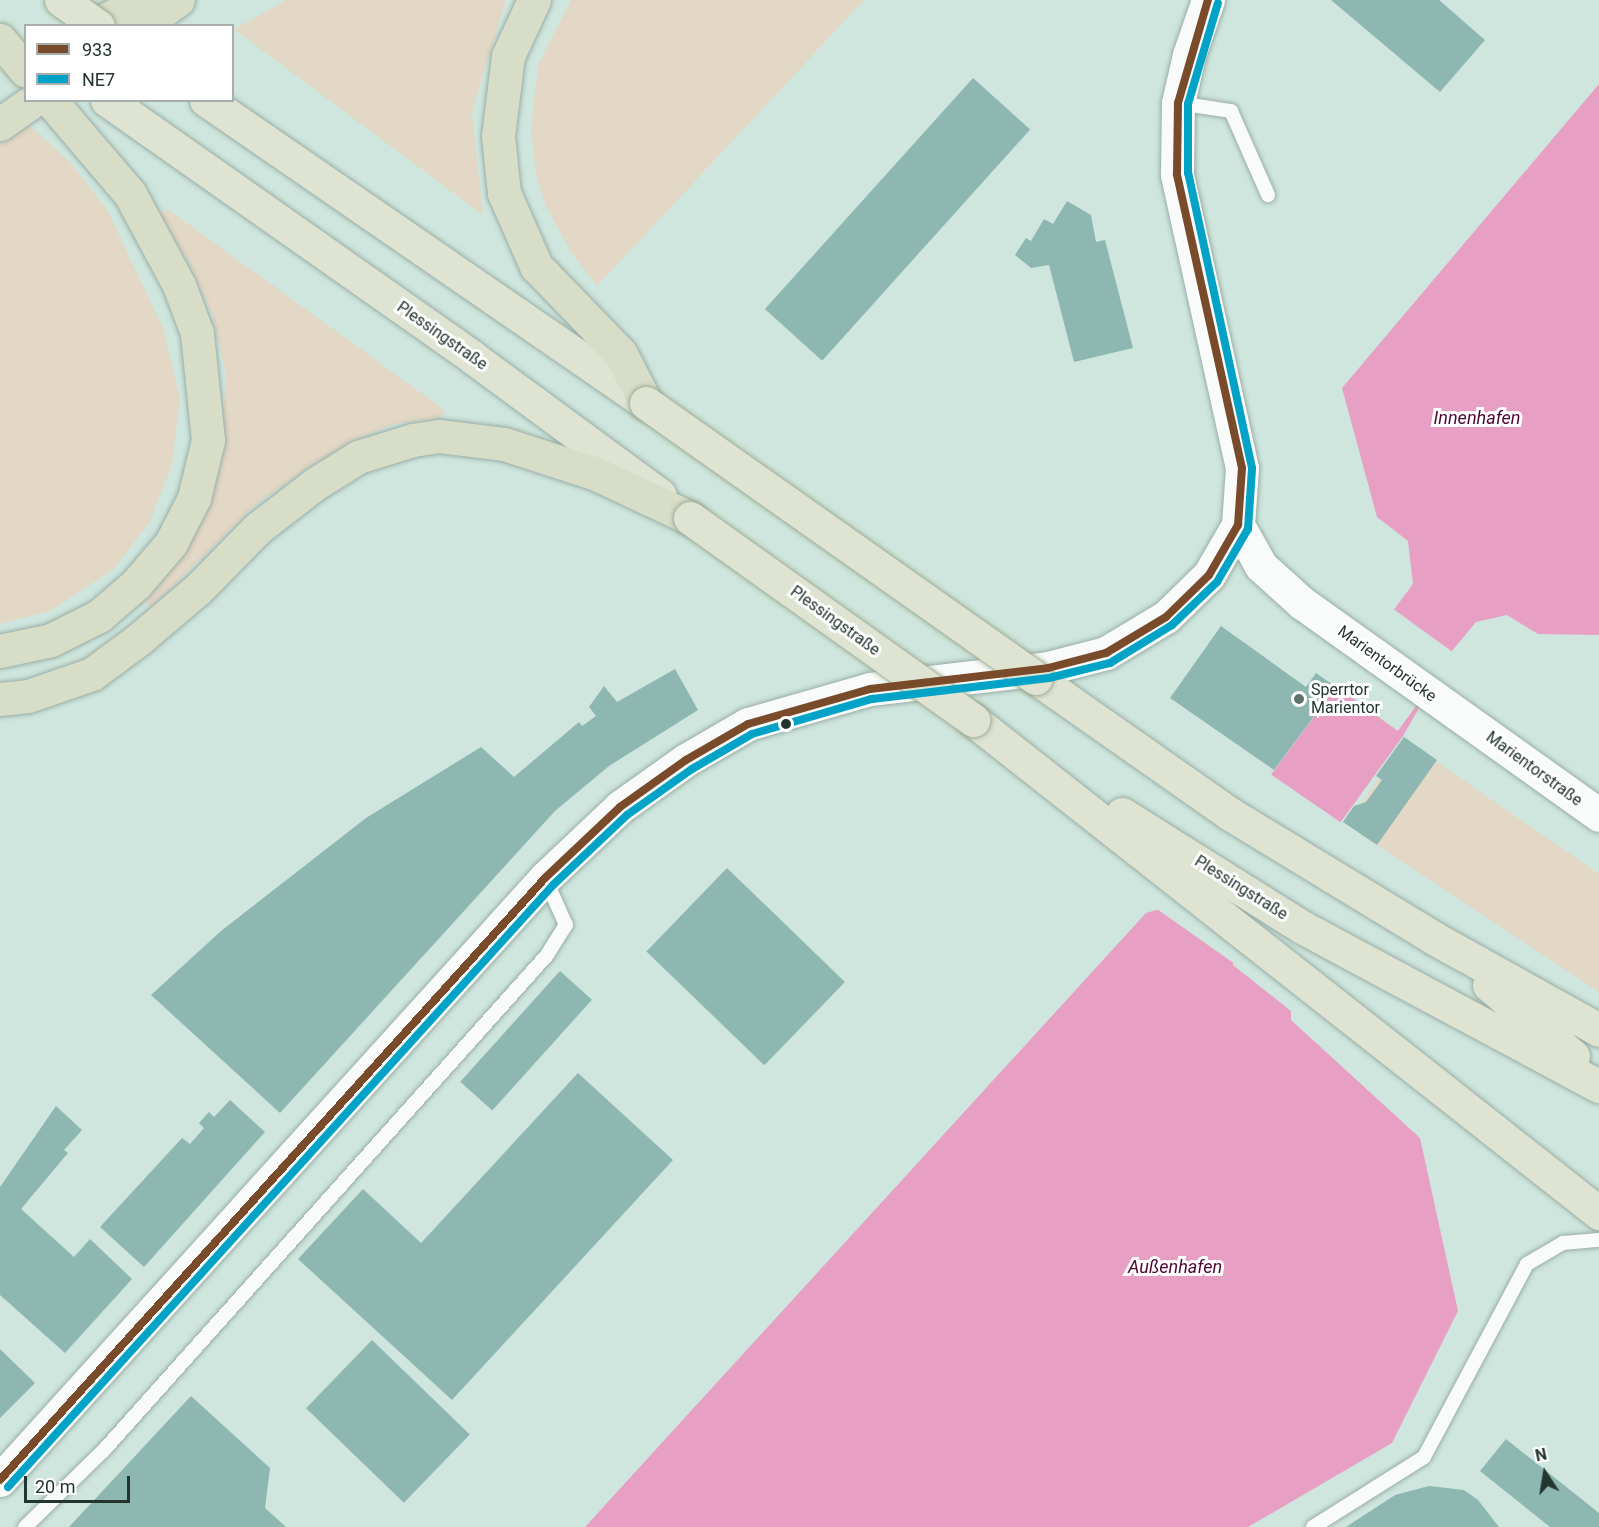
<!DOCTYPE html>
<meta charset="utf-8">
<style>
body{margin:0}
#map{position:relative;width:1599px;height:1527px;overflow:hidden;background:#cee6dd;font-family:Roboto,sans-serif}
div>[style]{position:absolute}
.green>*{inset:0;background:#e3d7c5}
.water>*{inset:0;background:#e7a0c4}
.pier>*{inset:0;background:#cee6dd;transform-origin:0 0}
.building>*{inset:0;background:#8eb7b2;transform-origin:0 0}
.roads{filter:drop-shadow(0 0 2px #9aada7) drop-shadow(0 0 2px #9aada7)}
.service>*{height:14px;margin:-7px;padding:0 7px;transform-origin:7px;border-radius:7px;background:#f8fbfa}
.tertiary>*{height:33px;margin:-16.5px;padding:0 16.5px;transform-origin:16.5px;border-radius:16.5px;background:#f8fbfa}
.trunk>*{height:33px;margin:-16.5px;padding:0 16.5px;transform-origin:16.5px;border-radius:16.5px;background:#dee3d2}
.motorway>*{height:33px;margin:-16.5px;padding:0 16.5px;transform-origin:16.5px;border-radius:16.5px;background:#d8ddc8}
.bridges{filter:drop-shadow(0 0 2px #9fac94) drop-shadow(0 0 2px #9fac94)}
.trunk-bridge>*{height:33px;margin:-16.5px;padding:0 16.5px;transform-origin:16.5px;border-radius:16.5px;background:#dee3d2}
.motorway-bridge>*{height:33px;margin:-16.5px;padding:0 16.5px;transform-origin:16.5px;border-radius:16.5px;background:#d8ddc8}
.bus-1>*{height:8px;margin:-4px;padding:0 4px;transform-origin:4px;border-radius:4px;background:#7a4b2a}
.bus-2>*{height:8px;margin:-4px;padding:0 4px;transform-origin:4px;border-radius:4px;background:#02a3c6}
.dots>*{width:16px;height:16px;translate:-50% -50%;box-sizing:border-box;border:3px solid #fff;border-radius:50%}
span{translate:-50% -50%;white-space:nowrap;text-align:center;line-height:1.15;-webkit-text-stroke:6px #fff;paint-order:stroke}
.street-label{font-size:16px;color:#23352f}
.poi-label{font-size:16px;color:#23352f}
.left{translate:0 -50%;text-align:left}
.water-label{font-size:18px;color:#4d0731;font-style:italic}
.legend{position:absolute;left:24px;top:24px;width:210px;height:78px;box-sizing:border-box;background:#fff;border:2px solid #a7aeac;margin:0;padding:8px 10px;list-style:none;font-size:18px;color:#23352f}
.legend li{display:flex;align-items:center;gap:12px;height:30px}
.legend b{width:30px;border:2px solid #a7aeac}
.north{position:absolute;left:1515px;top:1443px;width:60px;height:60px;-webkit-text-stroke:4px #fff;paint-order:stroke;rotate:348deg;font-size:16px;font-weight:700;line-height:24px;text-align:center;color:#23352f}
.north::after{content:'';display:block;margin:auto;width:21px;height:27px;background:#23352f;clip-path:polygon(50% 0,100% 100%,50% 72%,0 100%)}
.scale{position:absolute;left:24px;top:1476px;width:106px;height:27px;box-sizing:border-box;border:3px solid #23352f;border-top:0;padding-left:8px;font-size:18px;line-height:21px;white-space:nowrap;color:#23352f;-webkit-text-stroke:4px #fff;paint-order:stroke}
</style>
<div id="map">
<div class="green">
<div style="clip-path:polygon(287px 0,506px 0,472px 112px,483px 215px,234px 29px)"></div>
<div style="clip-path:polygon(571px 0,864px 0,597px 286px,571px 252px,546px 206px,536px 176px,531px 129px,538px 65px)"></div>
<div style="clip-path:polygon(30px 126px,70px 162px,107px 210px,164px 330px,180px 399px,172px 464px,150px 521px,114px 569px,50px 611px,0 624px,0 140px)"></div>
<div style="clip-path:polygon(157px 211px,170px 211px,446px 411px,438px 419px,393px 424px,345px 445px,303px 471px,255px 505px,150px 609px,146px 601px,179px 561px,207px 508px,221px 450px,226px 375px,213px 317px,190px 264px)"></div>
<div style="clip-path:polygon(1405px 740px,1599px 874px,1599px 992px,1347px 825px)"></div>
</div>
<div class="water">
<div style="clip-path:polygon(1599px 84px,1599px 635px,1538px 634px,1507px 615px,1476px 622px,1452px 651px,1403px 736px,1343px 819px,1234px 950px,1233px 965px,1291px 1011px,1291px 1020px,1420px 1138px,1458px 1311px,1392px 1443px,1248px 1527px,585px 1527px,1146px 913px,1174px 905px,1413px 584px,1408px 541px,1377px 517px,1342px 388px)"></div>
</div>
<div class="pier">
<div style="left:1392px;top:608px;width:77px;height:96px;rotate:36deg"></div>
<div style="clip-path:polygon(1269px 773px,1343px 824px,1237px 951px,1236px 964px,1252px 976px,1154px 907px,1173px 903px)"></div>
</div>
<div class="building">
<div style="clip-path:polygon(1331px 0,1439px 0,1485px 40px,1440px 92px)"></div>
<div style="left:973px;top:78px;width:77px;height:311px;rotate:42deg"></div>
<div style="clip-path:polygon(1067px 201px,1091px 215px,1096px 242px,1105px 240px,1133px 348px,1074px 362px,1049px 265px,1031px 268px,1015px 255px,1026px 238px,1031px 241px,1044px 219px,1053px 224px)"></div>
<div style="clip-path:polygon(1221px 626px,1306px 687px,1316px 673px,1336px 687px,1274px 770px,1170px 698px)"></div>
<div style="clip-path:polygon(675px 669px,698px 710px,609px 766px,555px 811px,280px 1113px,151px 995px,221px 931px,366px 818px,481px 747px,514px 777px,579px 722px,582px 726px,596px 716px,589px 707px,604px 686px,617px 702px)"></div>
<div style="clip-path:polygon(1404px 737px,1437px 760px,1377px 845px,1343px 822px,1354px 806px,1366px 802px,1382px 780px,1376px 776px)"></div>
<div style="left:727px;top:868px;width:164px;height:116px;rotate:44deg"></div>
<div style="left:560px;top:971px;width:43px;height:149px;rotate:42deg"></div>
<div style="clip-path:polygon(578px 1073px,673px 1160px,452px 1400px,298px 1259px,363px 1189px,421px 1243px)"></div>
<div style="clip-path:polygon(230px 1100px,265px 1132px,144px 1267px,100px 1227px,182px 1138px,190px 1144px,204px 1128px,199px 1123px,209px 1112px,214px 1117px)"></div>
<div style="clip-path:polygon(56px 1106px,82px 1130px,64px 1150px,68px 1153px,21px 1209px,74px 1257px,90px 1239px,132px 1279px,65px 1353px,0 1295px,0 1187px)"></div>
<div style="left:372px;top:1340px;width:136px;height:95px;rotate:44deg"></div>
<div style="clip-path:polygon(0 1349px,35px 1383px,0 1418px)"></div>
<div style="clip-path:polygon(191px 1396px,270px 1468px,265px 1508px,286px 1527px,69px 1527px)"></div>
<div style="clip-path:polygon(1506px 1439px,1599px 1513px,1599px 1527px,1550px 1527px,1480px 1471px)"></div>
<div style="clip-path:polygon(1429px 1486px,1464px 1490px,1478px 1500px,1499px 1527px,1346px 1527px,1395px 1495px)"></div>
</div>
<div class="roads">
<div class="service">
<div style="left:1178px;top:103px;width:54px;rotate:8.6deg"></div>
<div style="left:1231px;top:111px;width:92px;rotate:66.2deg"></div>
<div style="left:25px;top:1527px;width:110px;rotate:-44.3deg"></div>
<div style="left:104px;top:1450px;width:664px;rotate:-48.17deg"></div>
<div style="left:547px;top:955px;width:36px;rotate:-58deg"></div>
<div style="left:566px;top:925px;width:51px;rotate:-114.1deg"></div>
<div style="left:1313px;top:1527px;width:131px;rotate:-32.2deg"></div>
<div style="left:1424px;top:1457px;width:219px;rotate:-61.9deg"></div>
<div style="left:1527px;top:1264px;width:42px;rotate:-30.3deg"></div>
<div style="left:1563px;top:1243px;width:36px;rotate:-5deg"></div>
</div>
<div class="tertiary">
<div style="left:1238px;top:525px;width:47px;rotate:60.7deg"></div>
<div style="left:1261px;top:566px;width:55px;rotate:42.1deg"></div>
<div style="left:1302px;top:603px;width:365px;rotate:35.5deg"></div>
<div style="left:0;top:1480px;width:812px;rotate:-47.84deg"></div>
<div style="left:545px;top:878px;width:103px;rotate:-43.4deg"></div>
<div style="left:620px;top:807px;width:81px;rotate:-35.5deg"></div>
<div style="left:686px;top:760px;width:72px;rotate:-30.1deg"></div>
<div style="left:748px;top:724px;width:127px;rotate:-16deg"></div>
<div style="left:870px;top:689px;width:179px;rotate:-6.7deg"></div>
<div style="left:1048px;top:668px;width:60px;rotate:-14.5deg"></div>
<div style="left:1106px;top:653px;width:70px;rotate:-31deg"></div>
<div style="left:1166px;top:617px;width:60px;rotate:-44.3deg"></div>
<div style="left:1209px;top:575px;width:58px;rotate:-59.9deg"></div>
<div style="left:1238px;top:525px;width:57px;rotate:-86deg"></div>
<div style="left:1242px;top:468px;width:301px;rotate:-102.5deg"></div>
<div style="left:1177px;top:174px;width:71px;rotate:-89.2deg"></div>
<div style="left:1178px;top:103px;width:49px;rotate:-77.1deg"></div>
<div style="left:1189px;top:55px;width:58px;rotate:-70.9deg"></div>
</div>
<div class="trunk">
<div style="left:107px;top:100px;width:446px;rotate:35.1deg"></div>
<div style="left:472px;top:357px;width:233px;rotate:36.3deg"></div>
<div style="left:206px;top:100px;width:534px;rotate:34.55deg"></div>
<div style="left:1036px;top:678px;width:237px;rotate:35deg"></div>
<div style="left:1230px;top:814px;width:237px;rotate:31.3deg"></div>
<div style="left:1432px;top:937px;width:191px;rotate:29.1deg"></div>
<div style="left:973px;top:720px;width:797px;rotate:38.22deg"></div>
<div style="left:1122px;top:814px;width:213px;rotate:32.1deg"></div>
<div style="left:1302px;top:927px;width:337px;rotate:28.2deg"></div>
<div style="left:1489px;top:985px;width:110px;rotate:40.2deg"></div>
</div>
<div class="motorway">
<div style="left:534px;top:0;width:62px;rotate:114.9deg"></div>
<div style="left:508px;top:56px;width:81px;rotate:97.1deg"></div>
<div style="left:498px;top:136px;width:57px;rotate:84deg"></div>
<div style="left:504px;top:193px;width:80px;rotate:66.3deg"></div>
<div style="left:536px;top:266px;width:122px;rotate:46deg"></div>
<div style="left:621px;top:354px;width:55px;rotate:63deg"></div>
<div style="left:91px;top:26px;width:63px;rotate:-24.5deg"></div>
<div style="left:141px;top:26px;width:45px;rotate:-35.1deg"></div>
<div style="left:0;top:124px;width:42px;rotate:-35.2deg"></div>
<div style="left:0;top:651px;width:52px;rotate:-12.2deg"></div>
<div style="left:51px;top:640px;width:54px;rotate:-26.6deg"></div>
<div style="left:99px;top:616px;width:49px;rotate:-40.9deg"></div>
<div style="left:136px;top:584px;width:54px;rotate:-49.5deg"></div>
<div style="left:171px;top:543px;width:51px;rotate:-62.9deg"></div>
<div style="left:194px;top:498px;width:60px;rotate:-76.4deg"></div>
<div style="left:208px;top:440px;width:108px;rotate:-95.9deg"></div>
<div style="left:197px;top:333px;width:51px;rotate:-110.6deg"></div>
<div style="left:179px;top:285px;width:103px;rotate:-118.3deg"></div>
<div style="left:130px;top:194px;width:123px;rotate:-130.4deg"></div>
<div style="left:0;top:699px;width:28px;rotate:-6deg"></div>
<div style="left:28px;top:696px;width:68px;rotate:-19deg"></div>
<div style="left:92px;top:674px;width:57px;rotate:-36.5deg"></div>
<div style="left:138px;top:640px;width:79px;rotate:-40.4deg"></div>
<div style="left:198px;top:589px;width:86px;rotate:-45.5deg"></div>
<div style="left:258px;top:528px;width:72px;rotate:-37.7deg"></div>
<div style="left:315px;top:484px;width:51px;rotate:-32.1deg"></div>
<div style="left:358px;top:457px;width:58px;rotate:-17.2deg"></div>
<div style="left:413px;top:440px;width:26px;rotate:-9deg"></div>
<div style="left:439px;top:436px;width:65px;rotate:7deg"></div>
<div style="left:504px;top:444px;width:95px;rotate:17.9deg"></div>
<div style="left:594px;top:473px;width:106px;rotate:25.1deg"></div>
</div>
</div>
<div class="bridges">
<div class="trunk-bridge">
<div style="left:61px;top:0;width:45px;rotate:35.1deg"></div>
<div style="left:646px;top:403px;width:477px;rotate:35.2deg"></div>
<div style="left:690px;top:518px;width:348px;rotate:35.5deg"></div>
</div>
<div class="motorway-bridge">
<div style="left:0;top:40px;width:40px;rotate:50deg"></div>
</div>
</div>
<div class="bus-1">
<div style="left:0;top:1480px;width:812px;rotate:-47.84deg"></div>
<div style="left:545px;top:878px;width:103px;rotate:-43.4deg"></div>
<div style="left:620px;top:807px;width:81px;rotate:-35.5deg"></div>
<div style="left:686px;top:760px;width:72px;rotate:-30.1deg"></div>
<div style="left:748px;top:724px;width:127px;rotate:-16deg"></div>
<div style="left:870px;top:689px;width:179px;rotate:-6.7deg"></div>
<div style="left:1048px;top:668px;width:60px;rotate:-14.5deg"></div>
<div style="left:1106px;top:653px;width:70px;rotate:-31deg"></div>
<div style="left:1166px;top:617px;width:60px;rotate:-44.3deg"></div>
<div style="left:1209px;top:575px;width:58px;rotate:-59.9deg"></div>
<div style="left:1238px;top:525px;width:57px;rotate:-86deg"></div>
<div style="left:1242px;top:468px;width:301px;rotate:-102.5deg"></div>
<div style="left:1177px;top:174px;width:71px;rotate:-89.2deg"></div>
<div style="left:1178px;top:103px;width:107px;rotate:-73.8deg"></div>
</div>
<div class="bus-2">
<div style="left:8px;top:1487px;width:812px;rotate:-47.84deg"></div>
<div style="left:553px;top:885px;width:102px;rotate:-43.4deg"></div>
<div style="left:627px;top:815px;width:80px;rotate:-35.3deg"></div>
<div style="left:692px;top:769px;width:69px;rotate:-30.3deg"></div>
<div style="left:752px;top:734px;width:125px;rotate:-16.3deg"></div>
<div style="left:872px;top:699px;width:178px;rotate:-6.8deg"></div>
<div style="left:1049px;top:678px;width:63px;rotate:-13.8deg"></div>
<div style="left:1110px;top:663px;width:73px;rotate:-31.5deg"></div>
<div style="left:1172px;top:625px;width:62px;rotate:-43.7deg"></div>
<div style="left:1217px;top:582px;width:61px;rotate:-59.7deg"></div>
<div style="left:1248px;top:529px;width:61px;rotate:-86.2deg"></div>
<div style="left:1252px;top:468px;width:302px;rotate:-102.2deg"></div>
<div style="left:1188px;top:173px;width:69px;rotate:-90deg"></div>
<div style="left:1188px;top:104px;width:105px;rotate:-73.5deg"></div>
</div>
<div class="dots">
<div style="left:1299px;top:699px;background:#5f736c"></div>
<div style="left:786px;top:724px;background:#23352f"></div>
</div>
<div class="street-label">
<span style="left:442px;top:336px;rotate:35deg">Plessingstraße</span>
<span style="left:835px;top:621px;rotate:36deg">Plessingstraße</span>
<span style="left:1387px;top:664px;rotate:36deg">Marientorbrücke</span>
<span style="left:1534px;top:769px;rotate:36deg">Marientorstraße</span>
<span style="left:1241px;top:888px;rotate:32deg">Plessingstraße</span>
</div>
<div class="poi-label">
<span class="left" style="left:1311px;top:699px">Sperrtor<br>Marientor</span>
</div>
<div class="water-label">
<span style="left:1477px;top:418px">Innenhafen</span>
<span style="left:1175px;top:1267px">Außenhafen</span>
</div>
<ul class="legend">
<li><b style="height:8px;background:#7a4b2a"></b>933</li>
<li><b style="height:8px;background:#02a3c6"></b>NE7</li>
</ul>
<div class="north">N</div>
<div class="scale">20 m</div>
</div>
